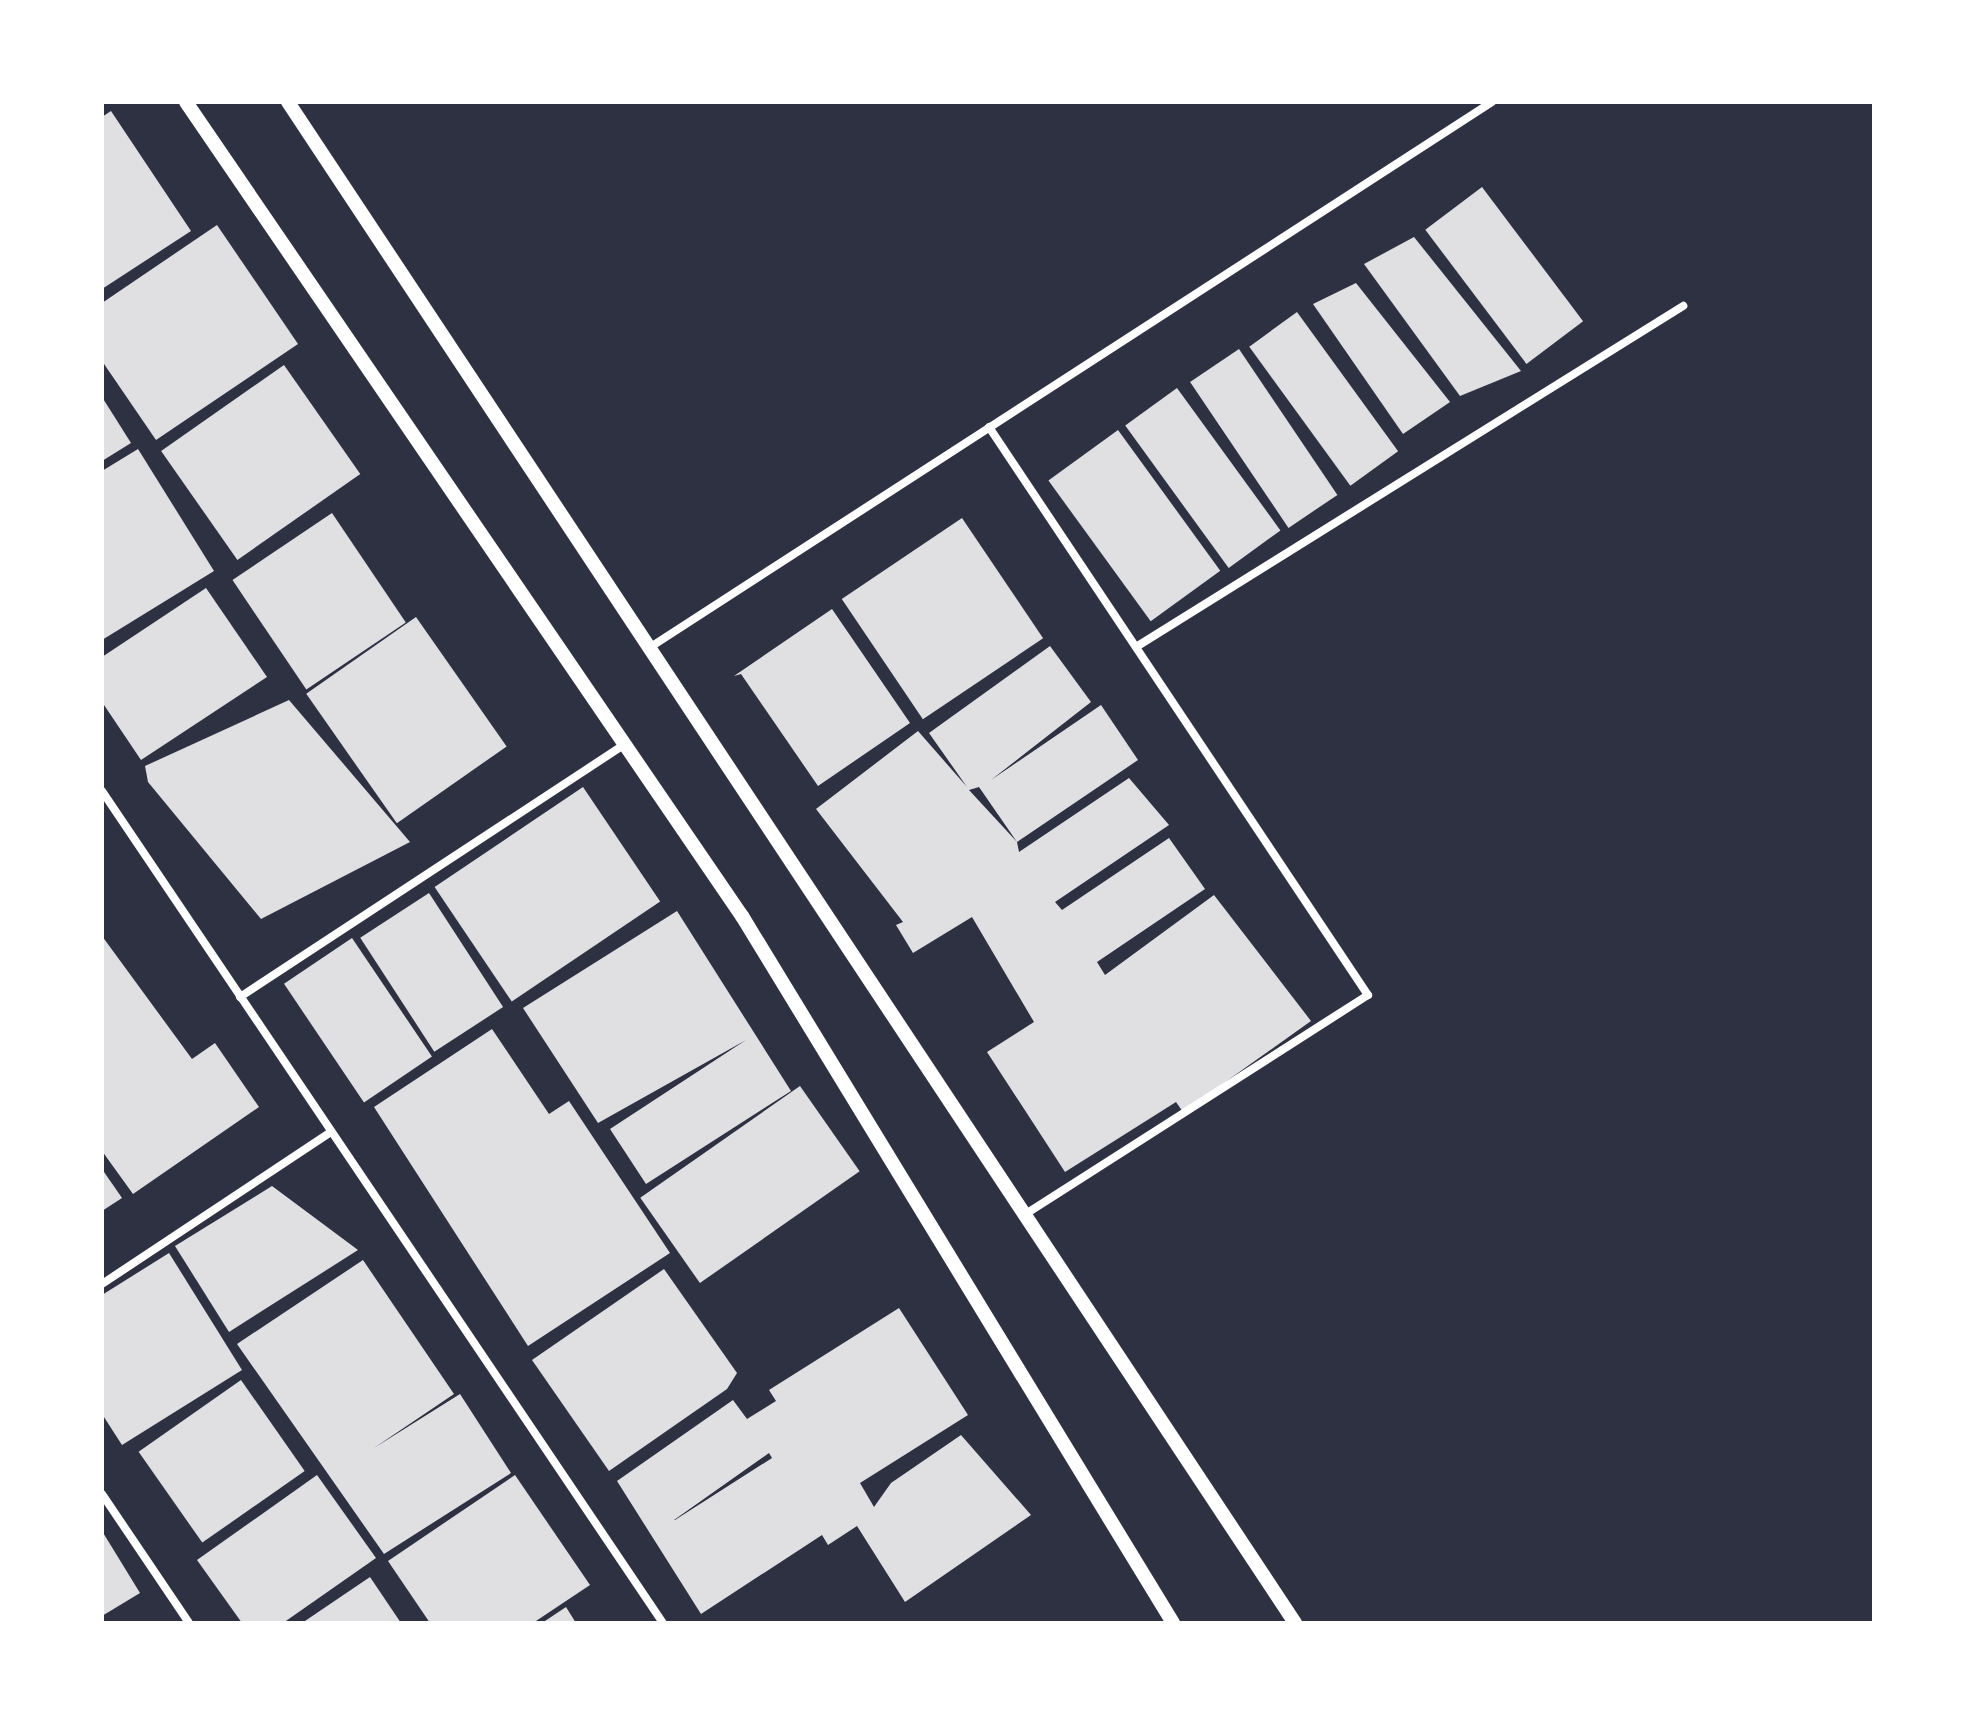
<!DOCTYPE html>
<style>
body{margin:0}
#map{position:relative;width:1976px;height:1725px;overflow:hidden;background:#2d3142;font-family:"Fira Sans Condensed",sans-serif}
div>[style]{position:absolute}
.building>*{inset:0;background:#e0e0e3;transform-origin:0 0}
.minor>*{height:8px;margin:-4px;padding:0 4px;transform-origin:4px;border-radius:4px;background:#fff}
.tertiary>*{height:14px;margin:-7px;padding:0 7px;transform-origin:7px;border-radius:7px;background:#fff}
span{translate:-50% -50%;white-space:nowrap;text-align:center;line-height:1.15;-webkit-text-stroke:6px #fff;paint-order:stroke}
.frame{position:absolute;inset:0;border:104px solid #fff;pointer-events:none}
</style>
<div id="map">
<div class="building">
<div style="clip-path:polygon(111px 111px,191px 231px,102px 289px,102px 117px)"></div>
<div style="left:1482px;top:187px;width:168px;height:71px;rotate:53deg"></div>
<div style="clip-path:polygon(217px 225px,298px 344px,156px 440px,102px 361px,102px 303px)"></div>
<div style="clip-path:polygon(1414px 237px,1521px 371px,1460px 396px,1364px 264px)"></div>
<div style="clip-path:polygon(1356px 283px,1450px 402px,1403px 434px,1313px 304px)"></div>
<div style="left:1297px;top:312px;width:172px;height:59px;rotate:54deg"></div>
<div style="left:1239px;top:349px;width:176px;height:59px;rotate:56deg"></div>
<div style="left:284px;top:365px;width:133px;height:150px;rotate:55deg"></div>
<div style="left:1177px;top:388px;width:176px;height:64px;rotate:54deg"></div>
<div style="clip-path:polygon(102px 397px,131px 443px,102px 461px)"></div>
<div style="left:1118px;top:430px;width:174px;height:86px;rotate:54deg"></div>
<div style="clip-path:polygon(138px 449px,214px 571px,102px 640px,102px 471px)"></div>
<div style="left:332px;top:513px;width:132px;height:120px;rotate:56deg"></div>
<div style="left:962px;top:518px;width:145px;height:145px;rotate:56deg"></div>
<div style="clip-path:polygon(206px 588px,267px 677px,141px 760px,102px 702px,102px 657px)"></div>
<div style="clip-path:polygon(832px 609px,910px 723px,818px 786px,741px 674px,734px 676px)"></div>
<div style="left:416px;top:617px;width:158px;height:134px;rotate:55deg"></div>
<div style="clip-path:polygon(evenodd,1050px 646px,1091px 702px,991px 780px,1101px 705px,1138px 760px,1017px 842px,1019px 852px,1129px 778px,1169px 825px,1055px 902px,1062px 910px,1169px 838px,1205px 889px,1097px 962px,1105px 975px,1214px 895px,1311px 1021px,1183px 1112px,1176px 1102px,1065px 1172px,987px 1052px,1034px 1022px,972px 917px,913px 953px,896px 925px,903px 922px,816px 809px,918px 731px,967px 787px,929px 733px,1050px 646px,979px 787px,1017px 842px,969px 790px,979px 787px)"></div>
<div style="clip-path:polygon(289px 700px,410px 842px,261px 919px,148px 782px,145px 766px)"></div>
<div style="left:583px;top:787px;width:138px;height:179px;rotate:56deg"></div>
<div style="left:429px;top:893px;width:136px;height:82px;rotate:57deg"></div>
<div style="clip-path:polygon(677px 911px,791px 1091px,646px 1184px,610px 1129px,746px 1040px,598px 1123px,523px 1008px)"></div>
<div style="clip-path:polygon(102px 936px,192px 1059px,215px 1043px,259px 1107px,133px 1194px,102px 1151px)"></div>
<div style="left:352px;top:938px;width:143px;height:82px;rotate:56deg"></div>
<div style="clip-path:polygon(492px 1029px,549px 1114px,569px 1101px,670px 1253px,528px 1346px,374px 1107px)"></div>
<div style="left:800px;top:1086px;width:104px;height:195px;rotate:55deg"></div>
<div style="clip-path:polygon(102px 1169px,122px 1198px,102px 1211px)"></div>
<div style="clip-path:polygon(272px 1186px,358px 1250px,229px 1332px,175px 1246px)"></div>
<div style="clip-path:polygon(169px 1253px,242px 1370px,122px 1445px,102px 1414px,102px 1295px)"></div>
<div style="clip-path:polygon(363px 1260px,454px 1394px,374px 1448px,460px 1394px,511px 1473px,384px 1554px,237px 1344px)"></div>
<div style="clip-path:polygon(664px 1269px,737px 1373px,727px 1389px,609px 1471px,532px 1360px)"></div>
<div style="clip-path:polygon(evenodd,899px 1308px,968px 1415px,860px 1483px,874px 1507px,891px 1483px,961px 1435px,1031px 1515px,905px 1602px,857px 1526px,828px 1545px,822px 1535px,701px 1614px,617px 1481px,733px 1400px,747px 1419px,776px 1401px,769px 1390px,899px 1308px,769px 1453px,772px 1458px,675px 1520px,674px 1520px,769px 1453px)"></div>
<div style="left:241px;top:1380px;width:111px;height:125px;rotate:55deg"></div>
<div style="clip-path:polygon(317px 1475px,376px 1558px,283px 1623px,242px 1623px,197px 1560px)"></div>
<div style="clip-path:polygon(515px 1475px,590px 1585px,533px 1623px,430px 1623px,388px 1561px)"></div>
<div style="clip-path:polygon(102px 1531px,140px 1593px,102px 1616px)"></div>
<div style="clip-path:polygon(370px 1577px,401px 1623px,302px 1623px)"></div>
<div style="clip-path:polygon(566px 1607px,576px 1623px,542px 1623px)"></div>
</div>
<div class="minor">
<div style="left:989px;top:427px;width:683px;rotate:56.29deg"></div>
<div style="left:1368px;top:995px;width:408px;rotate:147.4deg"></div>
<div style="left:1136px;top:647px;width:645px;rotate:-31.94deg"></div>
<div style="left:649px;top:648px;width:1004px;rotate:-32.93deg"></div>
<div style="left:102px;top:791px;width:1003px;rotate:56.01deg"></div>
<div style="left:240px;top:997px;width:461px;rotate:-33.3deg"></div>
<div style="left:102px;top:1284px;width:275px;rotate:-33.6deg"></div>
<div style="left:102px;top:1494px;width:156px;rotate:56deg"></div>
</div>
<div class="tertiary">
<div style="left:186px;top:102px;width:986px;rotate:55.67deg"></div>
<div style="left:742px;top:916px;width:828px;rotate:58.63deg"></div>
<div style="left:288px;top:102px;width:1824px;rotate:56.49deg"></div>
</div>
<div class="frame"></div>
</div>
